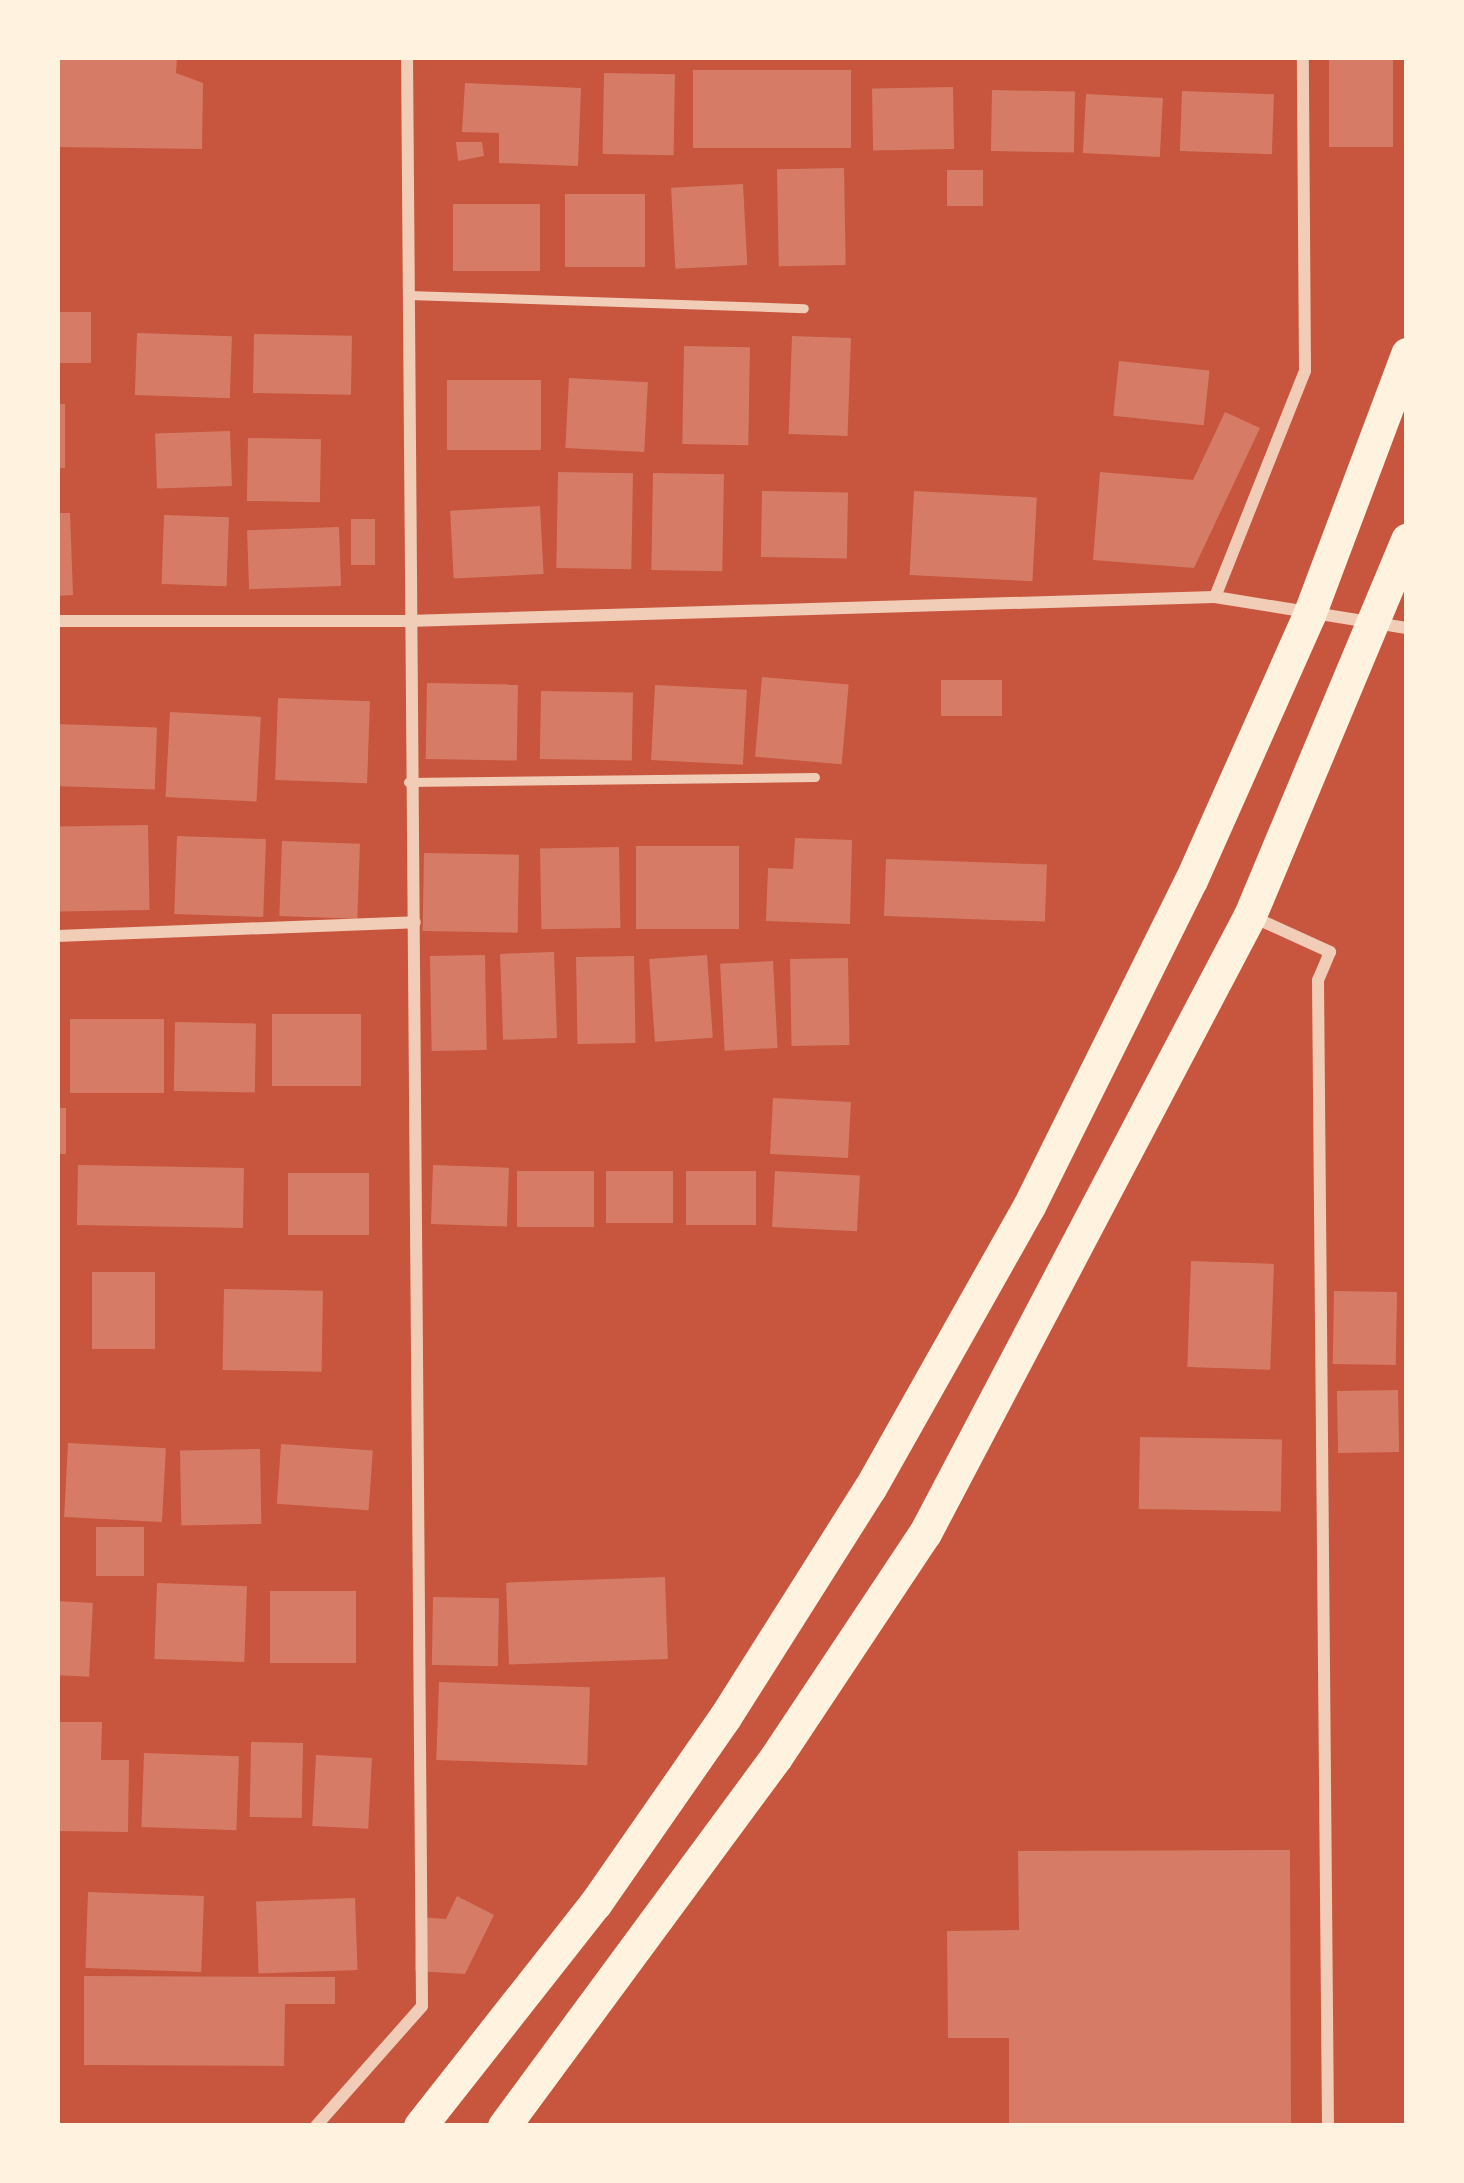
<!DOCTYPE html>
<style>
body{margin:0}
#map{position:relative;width:1464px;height:2183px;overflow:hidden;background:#c8553d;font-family:"Titillium Web",sans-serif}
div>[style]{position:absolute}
.building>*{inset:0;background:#d67c66;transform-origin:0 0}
.service>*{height:9px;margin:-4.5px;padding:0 4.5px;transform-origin:4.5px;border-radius:4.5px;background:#f1ccb7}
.minor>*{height:12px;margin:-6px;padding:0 6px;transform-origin:6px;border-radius:6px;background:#f1ccb7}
.trunk>*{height:33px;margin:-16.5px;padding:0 16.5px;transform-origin:16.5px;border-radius:16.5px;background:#fff3e0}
span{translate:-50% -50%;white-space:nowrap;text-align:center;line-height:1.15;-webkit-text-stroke:9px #fff3e0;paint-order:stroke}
.frame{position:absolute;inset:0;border:60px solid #fff3e0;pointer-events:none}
</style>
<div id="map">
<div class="building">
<div style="clip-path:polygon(57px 57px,177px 57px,176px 73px,203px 83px,202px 149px,57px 147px)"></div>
<div style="left:1329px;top:57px;width:64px;height:90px"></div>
<div style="left:693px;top:70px;width:158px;height:78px"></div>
<div style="left:604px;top:73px;width:71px;height:81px;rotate:1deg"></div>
<div style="clip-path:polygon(465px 83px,581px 88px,578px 166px,499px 163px,499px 133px,462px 132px)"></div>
<div style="left:953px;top:87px;width:62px;height:81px;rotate:89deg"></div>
<div style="left:992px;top:90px;width:83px;height:61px;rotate:1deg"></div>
<div style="left:1182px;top:91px;width:92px;height:60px;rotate:2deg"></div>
<div style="left:1086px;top:94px;width:77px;height:59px;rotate:3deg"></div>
<div style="clip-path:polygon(456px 142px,482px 142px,484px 156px,458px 161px)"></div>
<div style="left:844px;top:168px;width:97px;height:67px;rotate:89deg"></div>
<div style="left:983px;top:170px;width:36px;height:36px;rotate:90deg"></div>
<div style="left:743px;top:184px;width:81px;height:72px;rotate:87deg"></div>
<div style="left:645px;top:194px;width:73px;height:80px;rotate:90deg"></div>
<div style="left:540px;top:204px;width:67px;height:87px;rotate:90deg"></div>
<div style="left:57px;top:312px;width:34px;height:51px"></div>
<div style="left:137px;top:333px;width:95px;height:62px;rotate:2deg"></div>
<div style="left:254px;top:334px;width:98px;height:59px;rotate:1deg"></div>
<div style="left:792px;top:336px;width:59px;height:98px;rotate:2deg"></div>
<div style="left:684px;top:346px;width:66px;height:98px;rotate:1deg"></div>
<div style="left:1119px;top:361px;width:91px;height:55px;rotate:6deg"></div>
<div style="left:569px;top:378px;width:79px;height:70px;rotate:3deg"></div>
<div style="left:447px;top:380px;width:94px;height:70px"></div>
<div style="left:57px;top:404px;width:8px;height:64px"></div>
<div style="clip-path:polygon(1225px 412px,1260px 428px,1194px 568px,1093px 560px,1100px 472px,1193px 480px)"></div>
<div style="left:230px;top:431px;width:55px;height:75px;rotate:88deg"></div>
<div style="left:248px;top:438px;width:73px;height:63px;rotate:1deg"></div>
<div style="left:558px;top:472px;width:75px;height:96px;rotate:1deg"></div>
<div style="left:653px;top:473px;width:71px;height:97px;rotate:1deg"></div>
<div style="left:762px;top:491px;width:86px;height:66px;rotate:1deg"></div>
<div style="left:914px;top:491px;width:123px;height:84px;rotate:3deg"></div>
<div style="left:540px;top:506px;width:68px;height:90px;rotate:87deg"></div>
<div style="clip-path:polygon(57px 513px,70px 513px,73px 595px,57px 596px)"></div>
<div style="left:164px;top:515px;width:65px;height:69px;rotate:2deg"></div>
<div style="left:351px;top:519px;width:24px;height:46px"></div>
<div style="left:339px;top:527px;width:59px;height:92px;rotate:88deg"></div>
<div style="left:762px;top:677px;width:87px;height:80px;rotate:5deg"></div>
<div style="left:941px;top:680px;width:61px;height:36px"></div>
<div style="left:427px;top:683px;width:91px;height:76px;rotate:1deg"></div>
<div style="left:655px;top:685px;width:92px;height:75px;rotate:3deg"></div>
<div style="left:541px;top:691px;width:92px;height:68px;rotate:1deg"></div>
<div style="left:278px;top:698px;width:92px;height:82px;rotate:2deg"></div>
<div style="left:170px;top:712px;width:91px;height:85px;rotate:3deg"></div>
<div style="left:57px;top:724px;width:100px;height:62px;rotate:2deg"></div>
<div style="left:148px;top:825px;width:85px;height:91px;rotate:89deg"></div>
<div style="left:177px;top:836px;width:89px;height:78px;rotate:2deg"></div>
<div style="clip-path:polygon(795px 838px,852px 840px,850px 924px,766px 921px,768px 868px,793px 869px)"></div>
<div style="left:282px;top:841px;width:78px;height:75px;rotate:2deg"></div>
<div style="left:636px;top:846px;width:103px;height:83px"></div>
<div style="left:619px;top:847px;width:81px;height:79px;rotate:89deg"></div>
<div style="left:424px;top:853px;width:95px;height:78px;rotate:1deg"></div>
<div style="left:886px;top:859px;width:161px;height:57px;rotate:2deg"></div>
<div style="left:554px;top:952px;width:86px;height:54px;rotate:88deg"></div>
<div style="left:485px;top:955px;width:95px;height:55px;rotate:89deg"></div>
<div style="left:707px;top:955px;width:83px;height:58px;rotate:86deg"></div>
<div style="left:634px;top:956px;width:87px;height:58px;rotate:89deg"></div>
<div style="left:848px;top:958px;width:87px;height:58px;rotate:89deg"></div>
<div style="left:773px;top:961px;width:87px;height:53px;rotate:87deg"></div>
<div style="left:272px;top:1014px;width:89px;height:72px"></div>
<div style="left:70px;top:1019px;width:94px;height:74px"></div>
<div style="left:175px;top:1022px;width:81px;height:69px;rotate:1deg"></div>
<div style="left:773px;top:1098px;width:78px;height:56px;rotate:3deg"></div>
<div style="left:66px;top:1108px;width:46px;height:9px;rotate:90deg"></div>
<div style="left:78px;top:1165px;width:166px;height:60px;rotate:1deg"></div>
<div style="left:433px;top:1165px;width:76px;height:59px;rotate:2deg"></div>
<div style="left:517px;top:1171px;width:77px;height:56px"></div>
<div style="left:606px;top:1171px;width:67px;height:52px"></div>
<div style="left:686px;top:1171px;width:70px;height:54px"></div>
<div style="left:775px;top:1171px;width:85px;height:56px;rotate:3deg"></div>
<div style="left:288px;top:1173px;width:81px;height:62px"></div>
<div style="left:1191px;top:1261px;width:83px;height:106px;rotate:2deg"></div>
<div style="left:92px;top:1272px;width:63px;height:77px"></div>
<div style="left:224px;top:1289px;width:99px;height:81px;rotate:1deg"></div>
<div style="left:1334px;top:1291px;width:63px;height:73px;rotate:1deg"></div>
<div style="left:1398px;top:1390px;width:62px;height:61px;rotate:89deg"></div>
<div style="left:1140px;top:1437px;width:142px;height:72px;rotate:1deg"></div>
<div style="left:68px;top:1443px;width:98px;height:74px;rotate:3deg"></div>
<div style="left:281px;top:1444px;width:92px;height:60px;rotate:4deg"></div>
<div style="left:260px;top:1449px;width:75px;height:80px;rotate:89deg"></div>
<div style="left:96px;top:1527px;width:48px;height:49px"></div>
<div style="left:665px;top:1577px;width:82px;height:159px;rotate:88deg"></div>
<div style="left:157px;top:1583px;width:90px;height:76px;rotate:2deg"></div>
<div style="left:270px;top:1591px;width:86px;height:72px"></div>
<div style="left:433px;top:1597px;width:66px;height:68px;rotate:1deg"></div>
<div style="left:57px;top:1601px;width:36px;height:74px;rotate:3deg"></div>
<div style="left:439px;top:1682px;width:151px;height:78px;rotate:2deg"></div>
<div style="clip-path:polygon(57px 1722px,102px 1722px,101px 1760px,129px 1760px,128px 1832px,57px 1831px)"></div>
<div style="left:251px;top:1742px;width:52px;height:75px;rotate:1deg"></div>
<div style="left:144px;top:1753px;width:95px;height:74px;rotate:2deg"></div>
<div style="left:316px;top:1755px;width:56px;height:71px;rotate:3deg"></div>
<div style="clip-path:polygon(1290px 1850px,1291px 2126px,1009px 2126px,1009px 2038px,948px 2038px,947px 1931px,1019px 1930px,1018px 1851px)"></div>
<div style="left:88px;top:1892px;width:116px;height:76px;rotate:2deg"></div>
<div style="clip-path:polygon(457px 1896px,494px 1915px,465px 1974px,415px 1971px,417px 1917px,446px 1919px)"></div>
<div style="left:355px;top:1898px;width:72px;height:99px;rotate:88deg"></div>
<div style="clip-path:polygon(84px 1976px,335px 1977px,335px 2004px,285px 2004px,284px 2066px,84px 2065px)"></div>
</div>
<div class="service">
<div style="left:408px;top:295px;width:396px;rotate:1.9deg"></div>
<div style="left:408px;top:782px;width:407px;rotate:-0.7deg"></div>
</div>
<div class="minor">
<div style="left:1215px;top:597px;width:243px;rotate:-68.3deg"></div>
<div style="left:1305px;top:371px;width:314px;rotate:-90.4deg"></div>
<div style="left:57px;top:621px;width:349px"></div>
<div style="left:406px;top:621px;width:809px;rotate:-1.7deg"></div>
<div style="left:1215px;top:597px;width:194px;rotate:9.2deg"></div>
<div style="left:1251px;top:916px;width:87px;rotate:24.5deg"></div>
<div style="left:1330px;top:952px;width:30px;rotate:113deg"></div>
<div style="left:1318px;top:980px;width:1146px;rotate:89.5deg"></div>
<div style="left:57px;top:936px;width:358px;rotate:-2.2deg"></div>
<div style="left:316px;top:2126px;width:160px;rotate:-48.5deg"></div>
<div style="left:422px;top:2006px;width:1949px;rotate:-90.44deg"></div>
</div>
<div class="trunk">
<div style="left:420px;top:2126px;width:283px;rotate:-51.8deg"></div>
<div style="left:595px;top:1904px;width:228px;rotate:-55.2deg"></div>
<div style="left:725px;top:1717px;width:271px;rotate:-57.7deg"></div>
<div style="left:870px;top:1488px;width:324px;rotate:-60.6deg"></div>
<div style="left:1029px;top:1206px;width:364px;rotate:-63.6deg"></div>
<div style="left:1191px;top:880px;width:290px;rotate:-66deg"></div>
<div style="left:1309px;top:615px;width:279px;rotate:-69.4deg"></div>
<div style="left:504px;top:2126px;width:458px;rotate:-53.6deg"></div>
<div style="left:776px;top:1757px;width:269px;rotate:-56.4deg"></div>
<div style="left:925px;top:1533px;width:698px;rotate:-62.26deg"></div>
<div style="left:1250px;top:915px;width:407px;rotate:-67.3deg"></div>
</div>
<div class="frame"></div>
</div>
